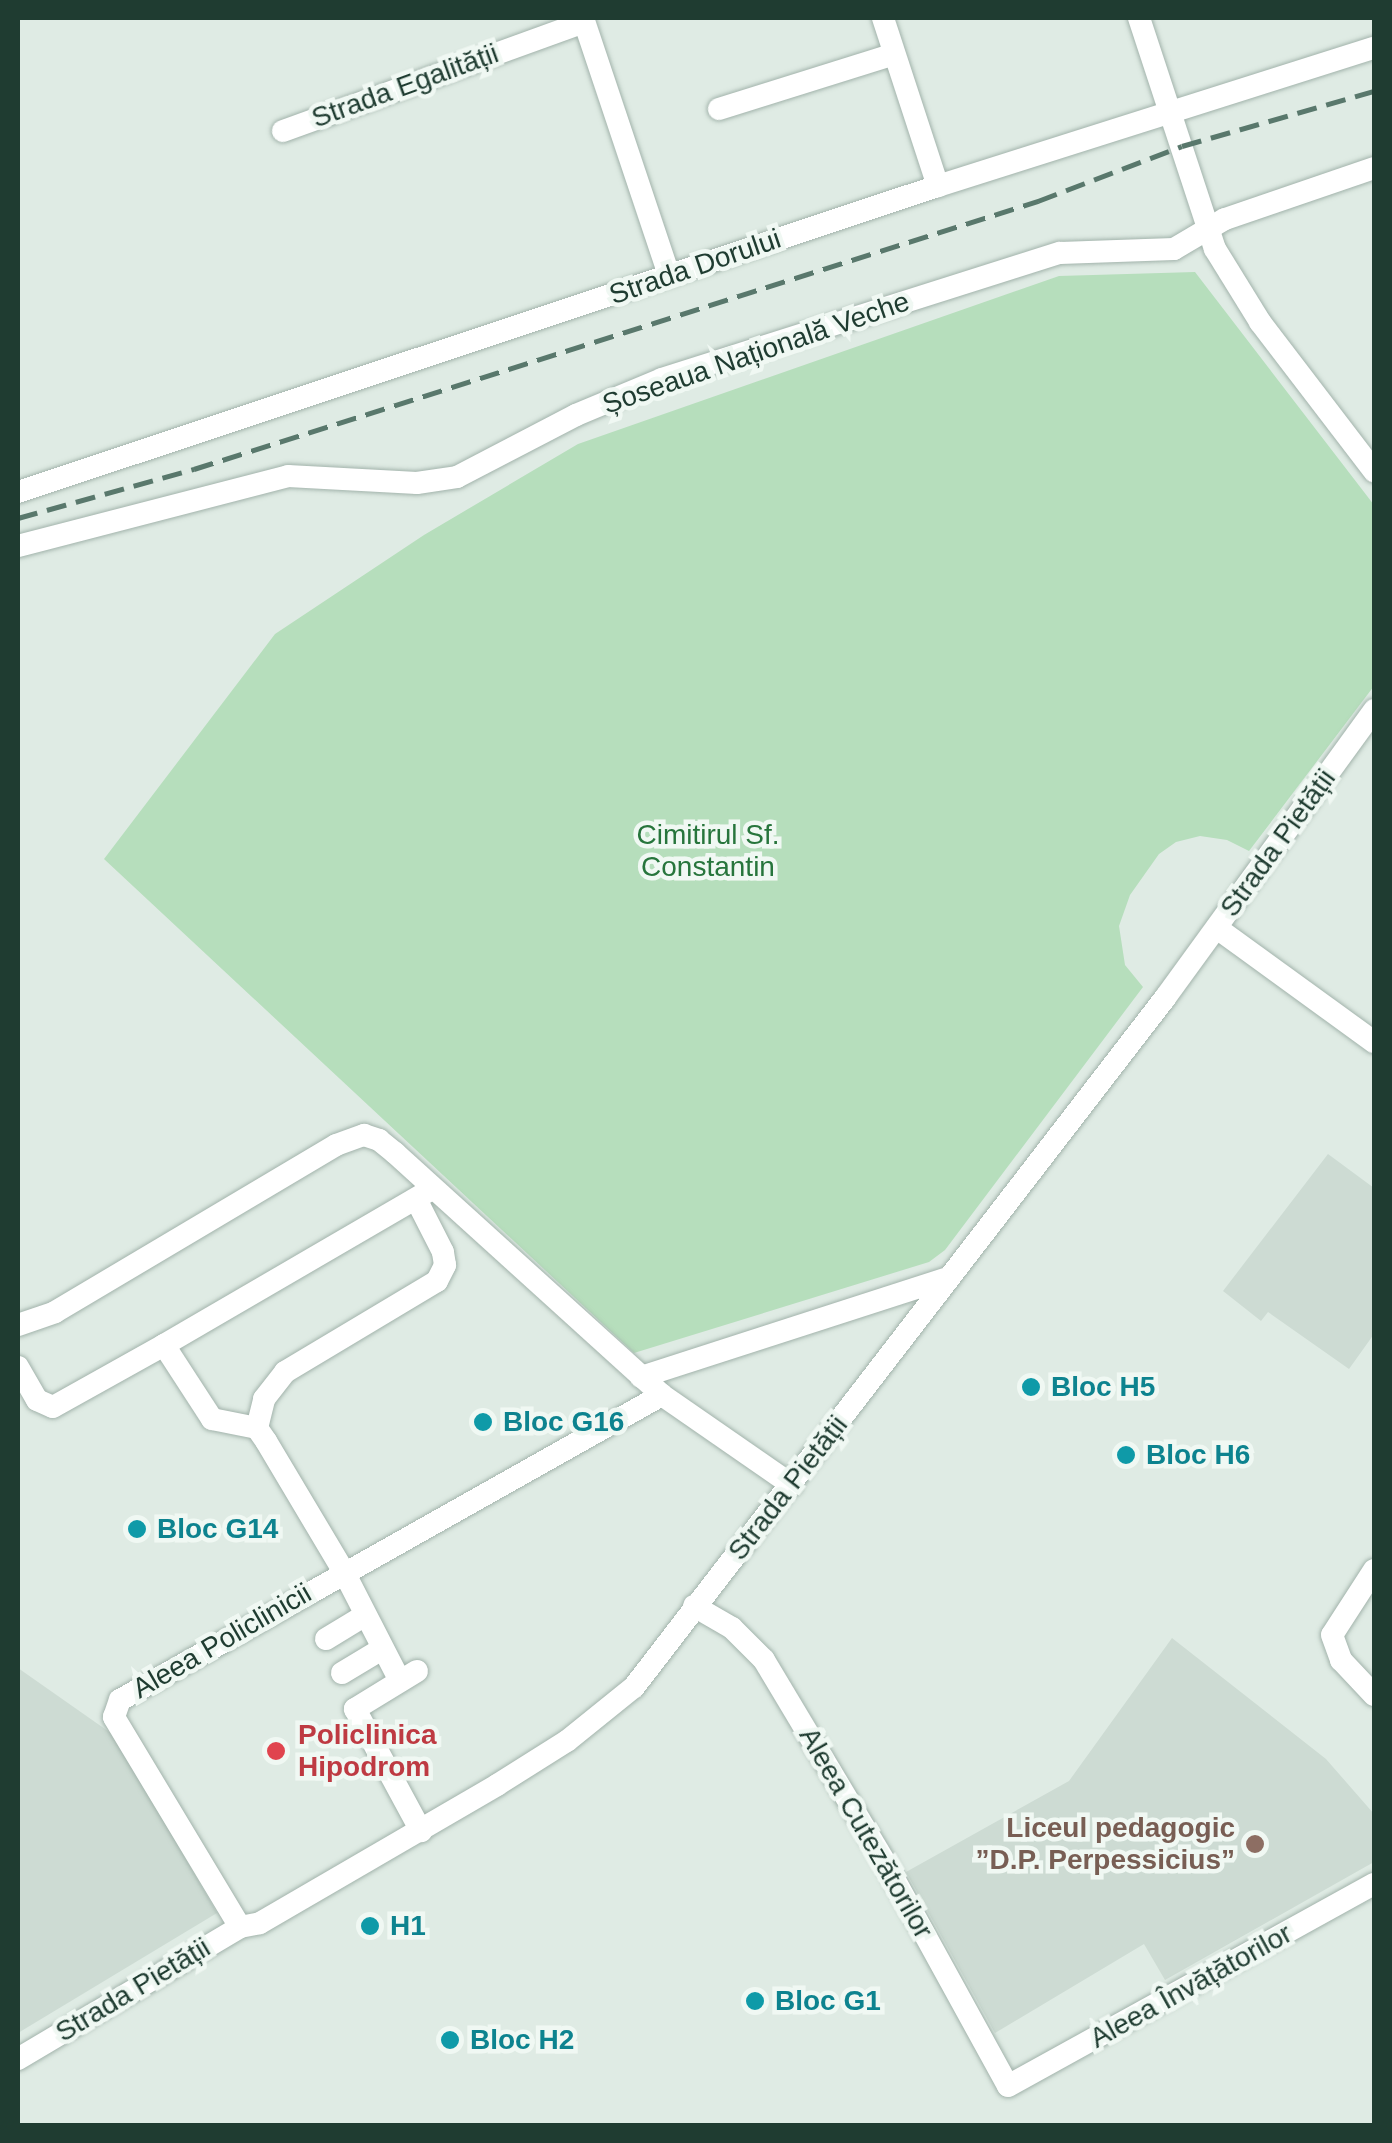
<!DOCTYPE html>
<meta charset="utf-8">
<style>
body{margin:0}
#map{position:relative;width:1392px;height:2143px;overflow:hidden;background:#dfebe4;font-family:Arial,sans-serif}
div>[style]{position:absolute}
.built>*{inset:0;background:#cddbd3}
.green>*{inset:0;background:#b6debc}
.roads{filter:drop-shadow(0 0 2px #a2b3ab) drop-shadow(0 0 2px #a2b3ab)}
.minor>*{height:22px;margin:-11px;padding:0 11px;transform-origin:11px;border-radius:11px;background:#fff}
.rail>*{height:5px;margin-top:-2.5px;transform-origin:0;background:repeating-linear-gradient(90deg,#59786c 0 20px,transparent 0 30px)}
.dots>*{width:28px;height:28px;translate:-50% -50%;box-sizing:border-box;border:5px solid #f0f8f3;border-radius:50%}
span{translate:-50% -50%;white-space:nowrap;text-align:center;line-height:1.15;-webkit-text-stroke:9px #f0f8f3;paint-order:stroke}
.street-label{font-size:28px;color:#1f3c31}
.park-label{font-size:28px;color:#27753c}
.culture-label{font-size:28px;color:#0d838f;font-weight:700}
.left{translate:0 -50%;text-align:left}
.health-label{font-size:28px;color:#be3a42;font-weight:700}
.education-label{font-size:28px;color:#785e54;font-weight:700}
.right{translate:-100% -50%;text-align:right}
.frame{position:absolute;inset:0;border:20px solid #1f3c31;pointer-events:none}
</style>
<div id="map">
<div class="built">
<div style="clip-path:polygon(1328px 1154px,1374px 1188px,1374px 1334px,1349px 1369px,1268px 1312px,1261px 1321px,1223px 1291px)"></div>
<div style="clip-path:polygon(1172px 1638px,1326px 1759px,1374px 1814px,1374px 1862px,1165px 1980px,1144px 1944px,995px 2033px,906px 1872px,1069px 1781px)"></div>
<div style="clip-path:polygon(18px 1668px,115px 1736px,217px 1913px,18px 2033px)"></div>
</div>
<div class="green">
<div style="clip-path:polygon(1195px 272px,1374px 505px,1374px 686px,1249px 851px,1227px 840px,1200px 836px,1176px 842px,1159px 854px,1130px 895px,1119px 926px,1125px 965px,1143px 987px,945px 1250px,929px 1262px,634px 1353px,104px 859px,275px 634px,424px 535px,578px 444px,1059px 276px)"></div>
</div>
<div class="roads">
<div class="minor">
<div style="left:583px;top:18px;width:271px;rotate:71.5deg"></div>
<div style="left:883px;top:18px;width:177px;rotate:71.9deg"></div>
<div style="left:1139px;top:18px;width:243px;rotate:71.8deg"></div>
<div style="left:1215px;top:249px;width:86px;rotate:58.3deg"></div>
<div style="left:1260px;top:322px;width:188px;rotate:52.6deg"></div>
<div style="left:719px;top:109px;width:183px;rotate:-17.4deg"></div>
<div style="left:283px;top:131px;width:320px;rotate:-19.9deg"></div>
<div style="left:18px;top:492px;width:970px;rotate:-18.4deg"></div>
<div style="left:938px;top:186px;width:457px;rotate:-17.6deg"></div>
<div style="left:18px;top:546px;width:279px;rotate:-14.5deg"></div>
<div style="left:288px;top:476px;width:129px;rotate:3.1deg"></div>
<div style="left:417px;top:483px;width:40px;rotate:-8.5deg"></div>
<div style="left:457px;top:477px;width:134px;rotate:-27.5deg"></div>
<div style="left:576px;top:415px;width:93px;rotate:-22.7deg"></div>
<div style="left:662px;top:379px;width:417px;rotate:-17.6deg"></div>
<div style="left:1060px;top:253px;width:114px;rotate:-2deg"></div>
<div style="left:1174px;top:249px;width:59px;rotate:-30.5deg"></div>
<div style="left:1225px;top:219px;width:157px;rotate:-18.9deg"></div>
<div style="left:1217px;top:928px;width:194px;rotate:36deg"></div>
<div style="left:18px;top:1325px;width:39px;rotate:-19deg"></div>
<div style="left:55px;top:1312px;width:327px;rotate:-30.7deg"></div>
<div style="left:336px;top:1145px;width:30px;rotate:-20deg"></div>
<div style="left:364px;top:1135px;width:16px;rotate:18deg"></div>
<div style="left:379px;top:1140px;width:21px;rotate:39deg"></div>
<div style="left:395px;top:1153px;width:360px;rotate:42.2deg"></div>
<div style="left:662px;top:1395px;width:158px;rotate:34.7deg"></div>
<div style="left:18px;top:1367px;width:38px;rotate:60deg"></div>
<div style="left:37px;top:1400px;width:17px;rotate:24deg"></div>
<div style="left:53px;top:1407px;width:127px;rotate:-29.2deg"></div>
<div style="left:641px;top:1377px;width:323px;rotate:-17.9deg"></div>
<div style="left:257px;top:1428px;width:30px;rotate:-76deg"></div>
<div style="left:264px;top:1399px;width:34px;rotate:-52deg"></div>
<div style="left:285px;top:1372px;width:177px;rotate:-30.9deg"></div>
<div style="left:437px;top:1281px;width:18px;rotate:-63deg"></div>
<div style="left:445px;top:1265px;width:13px;rotate:-99deg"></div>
<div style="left:443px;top:1252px;width:59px;rotate:-117deg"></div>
<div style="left:1374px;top:1570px;width:77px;rotate:122.9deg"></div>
<div style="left:1332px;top:1635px;width:27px;rotate:70deg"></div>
<div style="left:1341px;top:1660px;width:48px;rotate:46.7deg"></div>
<div style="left:694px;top:1606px;width:44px;rotate:30.1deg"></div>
<div style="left:732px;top:1628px;width:45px;rotate:45deg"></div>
<div style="left:764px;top:1660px;width:238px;rotate:59.1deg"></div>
<div style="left:886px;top:1864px;width:253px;rotate:61.2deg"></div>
<div style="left:1008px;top:2086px;width:418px;rotate:-28.9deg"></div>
<div style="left:326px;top:1639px;width:44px;rotate:-31.2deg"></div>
<div style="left:417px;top:1671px;width:73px;rotate:148.5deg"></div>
<div style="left:355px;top:1709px;width:139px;rotate:61.6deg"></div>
<div style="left:342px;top:1673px;width:47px;rotate:-31deg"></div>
<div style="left:400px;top:1681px;width:123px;rotate:-117.2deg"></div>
<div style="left:344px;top:1572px;width:152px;rotate:-120.8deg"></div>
<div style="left:266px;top:1441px;width:16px;rotate:-125deg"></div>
<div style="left:257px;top:1428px;width:46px;rotate:-168.7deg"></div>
<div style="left:212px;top:1419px;width:88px;rotate:-123deg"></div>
<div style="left:164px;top:1345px;width:310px;rotate:-30.2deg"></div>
<div style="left:240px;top:1927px;width:245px;rotate:-121deg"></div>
<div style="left:114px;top:1717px;width:18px;rotate:-71deg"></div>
<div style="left:120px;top:1700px;width:622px;rotate:-29.37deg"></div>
<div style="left:18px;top:2059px;width:258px;rotate:-30.7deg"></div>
<div style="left:240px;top:1927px;width:20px;rotate:-11deg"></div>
<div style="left:260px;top:1923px;width:274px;rotate:-30.2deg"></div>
<div style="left:497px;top:1785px;width:83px;rotate:-32.2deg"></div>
<div style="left:567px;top:1741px;width:86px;rotate:-38.9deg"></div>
<div style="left:634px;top:1687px;width:870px;rotate:-52.38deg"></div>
<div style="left:1165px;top:998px;width:356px;rotate:-54deg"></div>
</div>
</div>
<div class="rail">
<div style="left:18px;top:518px;width:183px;rotate:-15.6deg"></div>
<div style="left:194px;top:469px;width:886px;rotate:-17.62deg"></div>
<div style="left:1038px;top:201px;width:154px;rotate:-20.9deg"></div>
<div style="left:1182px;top:146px;width:200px;rotate:-16deg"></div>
</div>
<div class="dots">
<div style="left:1031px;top:1387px;background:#0f9aa8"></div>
<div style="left:483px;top:1422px;background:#0f9aa8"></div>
<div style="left:1126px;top:1455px;background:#0f9aa8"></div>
<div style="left:137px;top:1529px;background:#0f9aa8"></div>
<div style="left:276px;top:1751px;background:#e0444e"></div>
<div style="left:1255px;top:1844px;background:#8d6e63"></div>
<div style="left:370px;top:1926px;background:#0f9aa8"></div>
<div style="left:755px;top:2001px;background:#0f9aa8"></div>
<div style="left:450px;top:2040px;background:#0f9aa8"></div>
</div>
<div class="street-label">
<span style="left:405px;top:86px;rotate:-20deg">Strada Egalității</span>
<span style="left:695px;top:267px;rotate:-19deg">Strada Dorului</span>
<span style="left:756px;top:353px;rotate:-19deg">Șoseaua Națională Veche</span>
<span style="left:1278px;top:843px;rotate:-54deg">Strada Pietății</span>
<span style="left:788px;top:1488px;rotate:-52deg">Strada Pietății</span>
<span style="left:222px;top:1641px;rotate:-30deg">Aleea Policlinicii</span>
<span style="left:866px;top:1833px;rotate:60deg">Aleea Cutezătorilor</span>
<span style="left:1191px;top:1986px;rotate:-29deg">Aleea Învățătorilor</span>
<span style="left:133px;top:1990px;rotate:-31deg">Strada Pietății</span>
</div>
<div class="park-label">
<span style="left:708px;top:851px">Cimitirul Sf.<br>Constantin</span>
</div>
<div class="culture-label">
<span class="left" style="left:1051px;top:1387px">Bloc H5</span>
<span class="left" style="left:503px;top:1422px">Bloc G16</span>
<span class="left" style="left:1146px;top:1455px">Bloc H6</span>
<span class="left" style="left:157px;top:1529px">Bloc G14</span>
<span class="left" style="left:390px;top:1926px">H1</span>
<span class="left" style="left:775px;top:2001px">Bloc G1</span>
<span class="left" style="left:470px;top:2040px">Bloc H2</span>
</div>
<div class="health-label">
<span class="left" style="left:298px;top:1751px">Policlinica<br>Hipodrom</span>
</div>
<div class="education-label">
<span class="right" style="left:1235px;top:1844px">Liceul pedagogic<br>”D.P. Perpessicius”</span>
</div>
<div class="frame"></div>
</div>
